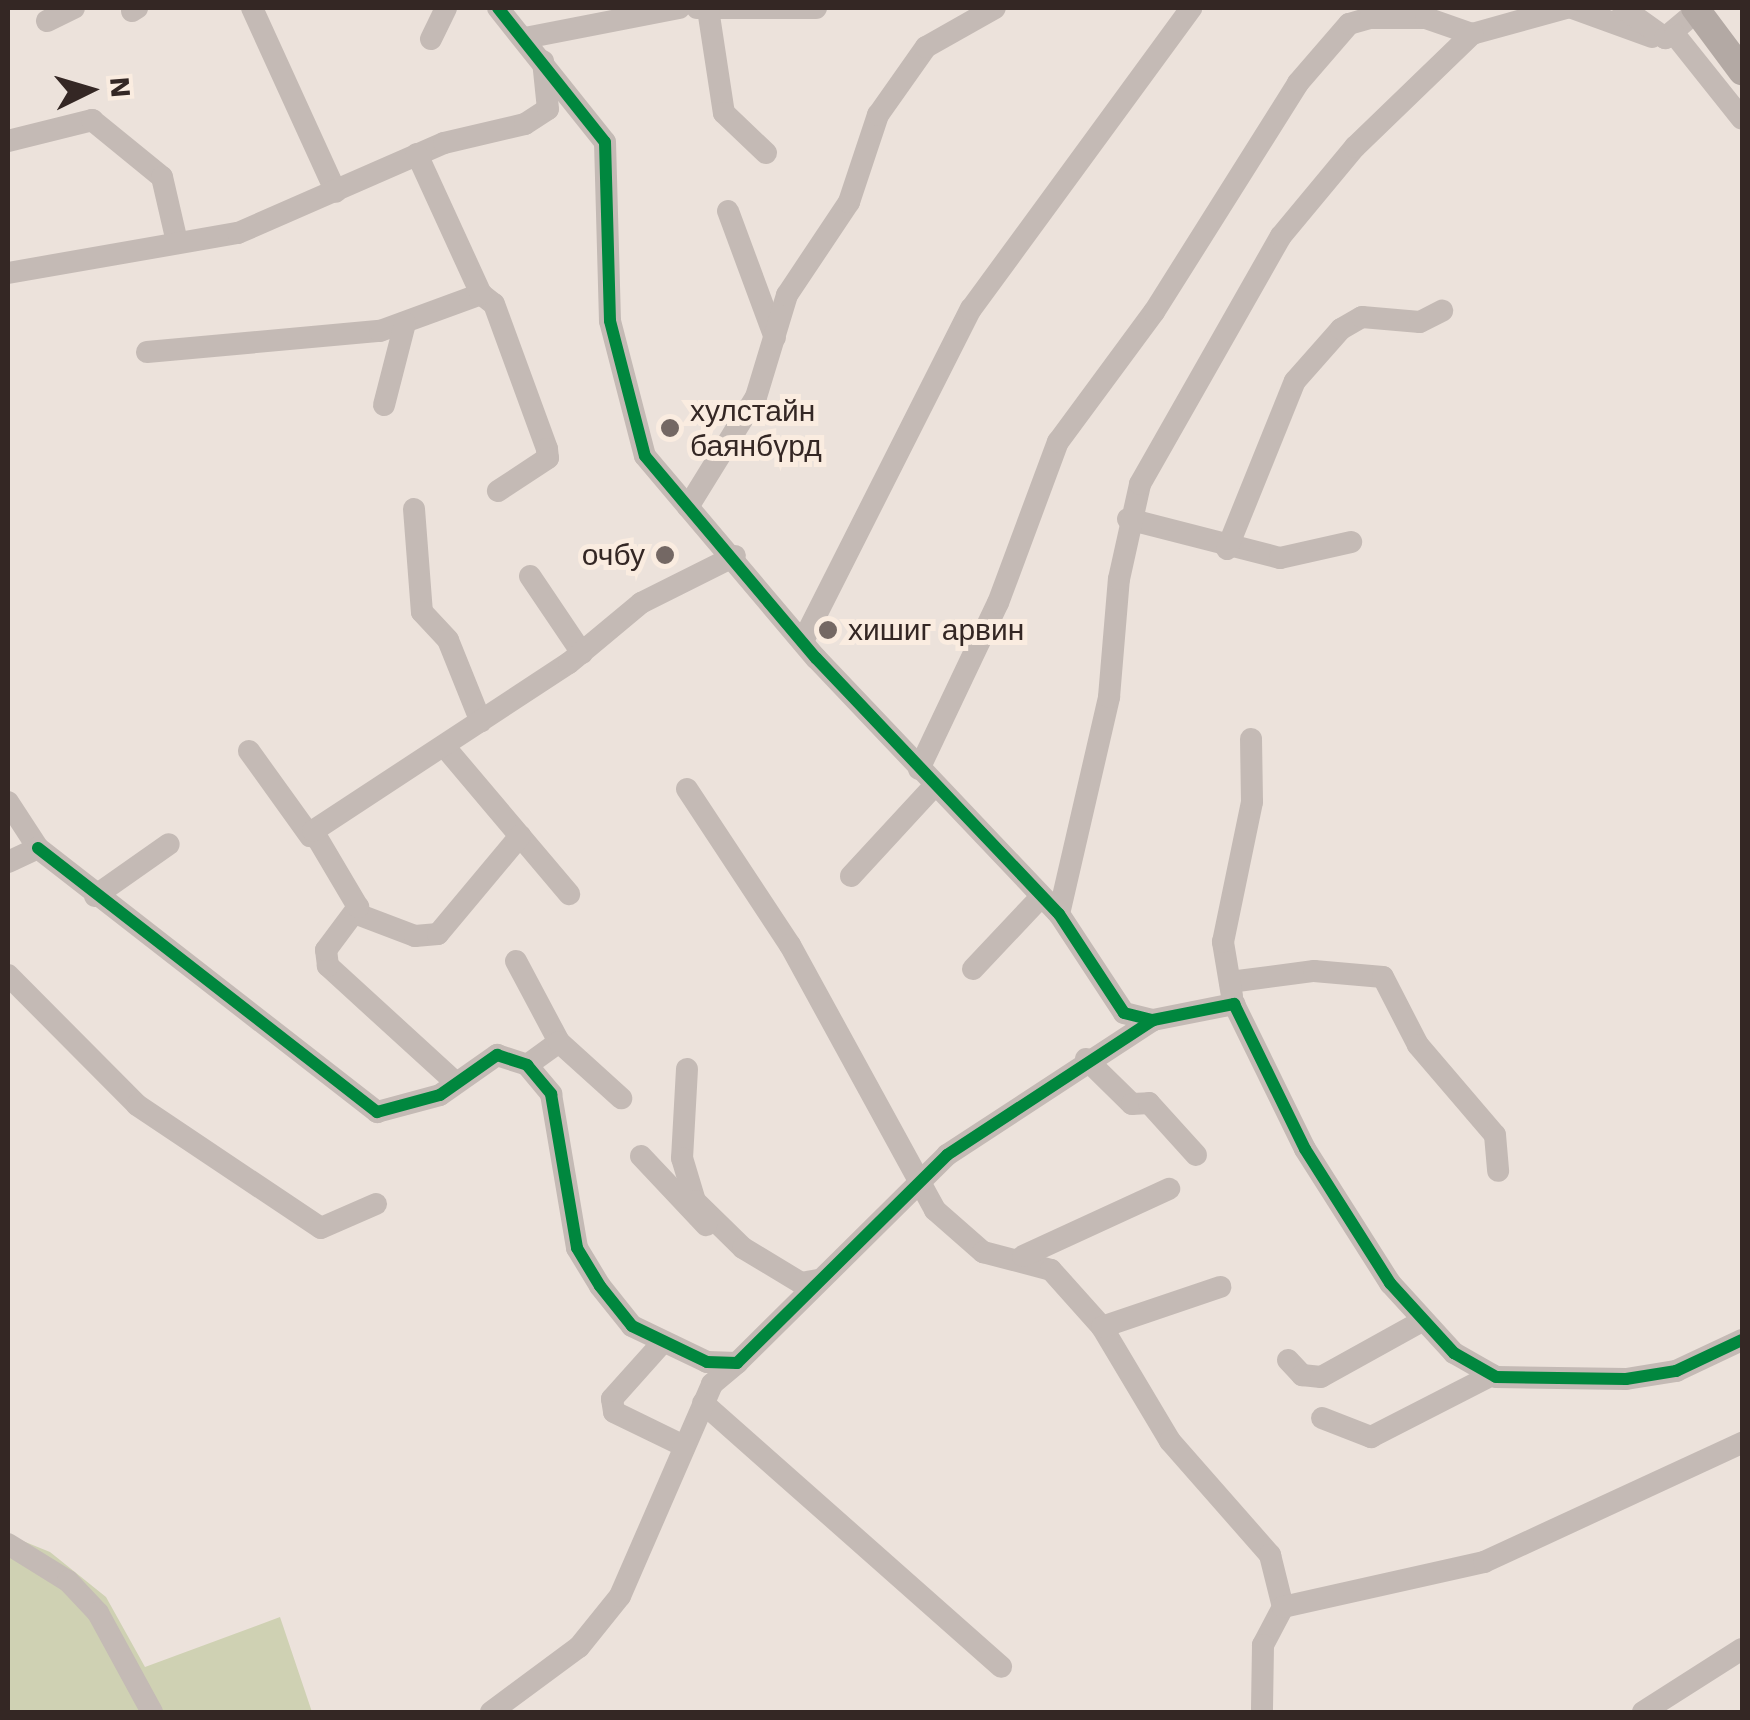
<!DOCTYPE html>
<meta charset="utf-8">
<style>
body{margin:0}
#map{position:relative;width:1750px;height:1720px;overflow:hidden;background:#ece2db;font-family:"Work Sans",sans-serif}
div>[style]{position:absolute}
.green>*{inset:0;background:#cfd1b3}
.minor>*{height:22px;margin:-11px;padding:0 11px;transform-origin:11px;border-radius:11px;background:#c4bab5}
.major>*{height:28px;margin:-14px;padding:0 14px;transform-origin:14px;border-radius:14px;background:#b3a9a4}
.cycleway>*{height:12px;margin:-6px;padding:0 6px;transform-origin:6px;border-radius:6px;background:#00873e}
.dots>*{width:28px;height:28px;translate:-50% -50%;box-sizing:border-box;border:5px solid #faece0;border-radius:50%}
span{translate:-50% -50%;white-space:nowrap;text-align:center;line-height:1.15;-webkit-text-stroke:10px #faece0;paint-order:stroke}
.poi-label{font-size:30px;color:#342724}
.left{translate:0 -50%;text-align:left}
.right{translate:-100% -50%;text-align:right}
.frame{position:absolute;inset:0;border:10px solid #342724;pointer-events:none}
.north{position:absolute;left:40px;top:40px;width:100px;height:100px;-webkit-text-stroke:8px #faece0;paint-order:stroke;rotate:85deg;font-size:28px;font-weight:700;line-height:40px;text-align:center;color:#342724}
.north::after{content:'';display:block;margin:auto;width:35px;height:45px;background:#342724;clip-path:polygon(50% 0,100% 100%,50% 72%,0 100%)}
</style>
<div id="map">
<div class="green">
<div style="clip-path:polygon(8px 1535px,50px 1552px,106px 1597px,145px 1667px,280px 1617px,312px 1712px,8px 1712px)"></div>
</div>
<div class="minor">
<div style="left:252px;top:8px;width:202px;rotate:65.5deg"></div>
<div style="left:498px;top:8px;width:171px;rotate:51.4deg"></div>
<div style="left:605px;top:142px;width:179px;rotate:88.4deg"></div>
<div style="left:610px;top:321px;width:139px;rotate:75.5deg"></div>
<div style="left:645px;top:456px;width:265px;rotate:49.8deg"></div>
<div style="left:816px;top:658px;width:353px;rotate:46.5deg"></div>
<div style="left:1059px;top:914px;width:118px;rotate:56.7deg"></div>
<div style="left:1124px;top:1013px;width:30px;rotate:14deg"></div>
<div style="left:1153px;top:1020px;width:83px;rotate:-11.2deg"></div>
<div style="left:1234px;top:1004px;width:161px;rotate:63.9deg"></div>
<div style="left:1305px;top:1149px;width:159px;rotate:57.6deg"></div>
<div style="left:1390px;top:1283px;width:95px;rotate:47.6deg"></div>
<div style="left:1454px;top:1353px;width:48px;rotate:29.7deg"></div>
<div style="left:1496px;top:1377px;width:130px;rotate:0.9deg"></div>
<div style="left:1626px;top:1379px;width:51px;rotate:-9.1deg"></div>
<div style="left:1676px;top:1371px;width:73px;rotate:-25.2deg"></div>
<div style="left:697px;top:8px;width:119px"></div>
<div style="left:1572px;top:8px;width:85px;rotate:19.9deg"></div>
<div style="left:1623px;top:8px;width:52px;rotate:35.5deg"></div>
<div style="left:1665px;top:38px;width:42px;rotate:-40.2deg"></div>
<div style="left:708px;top:9px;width:105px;rotate:81.3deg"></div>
<div style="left:724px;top:113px;width:58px;rotate:43.6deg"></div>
<div style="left:132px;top:11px;width:6px;rotate:-31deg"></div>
<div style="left:47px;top:21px;width:30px;rotate:-26deg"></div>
<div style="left:1675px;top:35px;width:107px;rotate:51.4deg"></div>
<div style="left:525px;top:38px;width:157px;rotate:-11deg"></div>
<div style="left:431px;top:39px;width:34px;rotate:-64deg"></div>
<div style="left:8px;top:141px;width:87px;rotate:-14deg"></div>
<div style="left:92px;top:120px;width:90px;rotate:39.2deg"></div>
<div style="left:162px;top:177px;width:67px;rotate:77deg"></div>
<div style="left:728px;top:211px;width:135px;rotate:69.7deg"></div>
<div style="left:8px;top:273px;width:233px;rotate:-9.9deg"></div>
<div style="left:238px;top:233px;width:225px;rotate:-23.6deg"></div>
<div style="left:444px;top:143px;width:83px;rotate:-13.2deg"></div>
<div style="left:525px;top:124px;width:27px;rotate:-33deg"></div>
<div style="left:548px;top:109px;width:48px;rotate:-95.9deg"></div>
<div style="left:481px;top:294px;width:16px;rotate:38deg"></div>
<div style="left:494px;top:304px;width:154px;rotate:69.9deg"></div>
<div style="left:547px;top:449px;width:9px;rotate:84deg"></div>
<div style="left:548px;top:458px;width:60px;rotate:146.6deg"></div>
<div style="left:147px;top:352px;width:234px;rotate:-5.2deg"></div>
<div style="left:380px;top:331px;width:108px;rotate:-20.1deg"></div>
<div style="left:481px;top:294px;width:154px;rotate:-114.6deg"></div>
<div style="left:384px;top:405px;width:85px;rotate:-75.6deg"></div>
<div style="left:688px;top:507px;width:129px;rotate:-58.3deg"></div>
<div style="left:756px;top:397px;width:107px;rotate:-73.1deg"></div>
<div style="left:787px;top:295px;width:112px;rotate:-56.3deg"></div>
<div style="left:849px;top:202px;width:92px;rotate:-71.6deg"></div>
<div style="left:878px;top:115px;width:83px;rotate:-54.8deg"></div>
<div style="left:926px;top:47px;width:79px;rotate:-29.5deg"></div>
<div style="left:414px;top:509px;width:103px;rotate:85.6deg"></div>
<div style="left:422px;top:612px;width:38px;rotate:47deg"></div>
<div style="left:448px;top:640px;width:88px;rotate:68.1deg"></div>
<div style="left:1128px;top:519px;width:157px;rotate:14.4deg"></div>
<div style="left:1280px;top:558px;width:73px;rotate:-12.7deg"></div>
<div style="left:1227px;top:549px;width:181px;rotate:-68deg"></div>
<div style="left:1295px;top:381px;width:69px;rotate:-48.5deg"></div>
<div style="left:1341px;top:329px;width:24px;rotate:-30deg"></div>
<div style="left:1362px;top:317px;width:58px;rotate:4.9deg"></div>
<div style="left:1420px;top:322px;width:25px;rotate:-27deg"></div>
<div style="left:530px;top:576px;width:93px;rotate:56deg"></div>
<div style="left:804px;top:639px;width:370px;rotate:-63.2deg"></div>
<div style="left:971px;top:309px;width:373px;rotate:-53.8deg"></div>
<div style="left:444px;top:746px;width:194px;rotate:49.8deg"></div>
<div style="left:249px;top:751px;width:105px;rotate:54.3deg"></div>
<div style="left:919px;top:769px;width:184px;rotate:-64.6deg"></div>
<div style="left:998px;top:603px;width:172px;rotate:-69.6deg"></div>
<div style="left:1058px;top:442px;width:162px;rotate:-53.6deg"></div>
<div style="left:1154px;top:312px;width:271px;rotate:-57.8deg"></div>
<div style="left:1298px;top:83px;width:78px;rotate:-49.2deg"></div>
<div style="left:1349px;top:24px;width:22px;rotate:-16deg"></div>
<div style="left:1370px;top:18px;width:56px"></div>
<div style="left:1426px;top:18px;width:49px;rotate:19.2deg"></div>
<div style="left:1472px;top:34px;width:98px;rotate:-15.5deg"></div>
<div style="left:687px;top:789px;width:187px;rotate:56.6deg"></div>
<div style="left:790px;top:945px;width:302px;rotate:61.3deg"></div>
<div style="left:935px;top:1210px;width:64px;rotate:41.2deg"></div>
<div style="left:983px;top:1252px;width:70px;rotate:14.8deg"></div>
<div style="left:1051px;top:1270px;width:76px;rotate:48.2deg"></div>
<div style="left:1102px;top:1327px;width:133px;rotate:59.2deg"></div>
<div style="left:1170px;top:1441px;width:152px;rotate:48.7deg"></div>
<div style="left:1270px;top:1555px;width:54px;rotate:76deg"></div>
<div style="left:1283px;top:1607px;width:43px;rotate:117.8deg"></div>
<div style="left:1263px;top:1645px;width:67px;rotate:90.9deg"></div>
<div style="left:8px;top:802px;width:55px;rotate:56.9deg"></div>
<div style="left:38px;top:848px;width:33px;rotate:155deg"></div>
<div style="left:38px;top:848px;width:430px;rotate:37.9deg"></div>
<div style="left:377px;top:1112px;width:65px;rotate:-15.1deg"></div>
<div style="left:440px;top:1095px;width:70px;rotate:-35.1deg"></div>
<div style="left:497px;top:1055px;width:32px;rotate:18deg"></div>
<div style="left:527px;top:1065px;width:38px;rotate:50deg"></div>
<div style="left:551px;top:1094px;width:156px;rotate:80.4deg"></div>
<div style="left:577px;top:1248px;width:44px;rotate:58.8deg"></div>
<div style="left:600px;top:1286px;width:51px;rotate:51.3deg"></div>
<div style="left:632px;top:1326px;width:83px;rotate:25.6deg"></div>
<div style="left:707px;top:1362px;width:30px;rotate:2deg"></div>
<div style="left:737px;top:1363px;width:296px;rotate:-44.7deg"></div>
<div style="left:947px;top:1155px;width:246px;rotate:-33.2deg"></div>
<div style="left:851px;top:876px;width:122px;rotate:-47.3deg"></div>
<div style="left:95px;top:896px;width:90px;rotate:-35.1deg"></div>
<div style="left:357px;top:914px;width:62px;rotate:20.8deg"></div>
<div style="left:415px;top:936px;width:23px;rotate:-5deg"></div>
<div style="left:438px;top:934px;width:128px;rotate:-50.1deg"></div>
<div style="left:1059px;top:914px;width:223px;rotate:-77deg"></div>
<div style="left:1109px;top:697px;width:118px;rotate:-85.2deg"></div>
<div style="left:1119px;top:579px;width:97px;rotate:-77.5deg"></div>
<div style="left:1140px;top:484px;width:285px;rotate:-60.4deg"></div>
<div style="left:1281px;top:236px;width:116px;rotate:-50.3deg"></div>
<div style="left:1355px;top:147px;width:163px;rotate:-44deg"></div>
<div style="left:516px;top:961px;width:92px;rotate:62deg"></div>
<div style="left:559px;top:1042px;width:39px;rotate:144deg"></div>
<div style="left:973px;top:969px;width:98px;rotate:-46.7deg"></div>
<div style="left:8px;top:975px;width:183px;rotate:45.2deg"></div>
<div style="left:137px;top:1105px;width:221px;rotate:33.8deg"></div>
<div style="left:321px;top:1228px;width:60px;rotate:-23.6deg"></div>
<div style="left:1230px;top:982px;width:85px;rotate:-7.5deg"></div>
<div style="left:1314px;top:971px;width:69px;rotate:5deg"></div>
<div style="left:1383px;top:977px;width:76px;rotate:62.8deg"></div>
<div style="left:1418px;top:1045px;width:118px;rotate:49.5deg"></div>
<div style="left:1495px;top:1135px;width:36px;rotate:85deg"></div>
<div style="left:1232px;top:996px;width:55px;rotate:-99.5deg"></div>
<div style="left:1223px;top:942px;width:143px;rotate:-78.3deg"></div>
<div style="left:1252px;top:802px;width:63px;rotate:-90.9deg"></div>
<div style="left:559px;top:1042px;width:84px;rotate:42.1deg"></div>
<div style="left:1086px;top:1059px;width:64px;rotate:44.4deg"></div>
<div style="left:1132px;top:1104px;width:17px;rotate:-3deg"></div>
<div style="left:1149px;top:1103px;width:70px;rotate:47.9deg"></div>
<div style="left:687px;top:1069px;width:89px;rotate:93.2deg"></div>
<div style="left:682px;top:1158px;width:45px;rotate:73.2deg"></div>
<div style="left:695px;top:1201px;width:67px;rotate:44.4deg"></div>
<div style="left:743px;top:1248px;width:68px;rotate:31.1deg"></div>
<div style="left:801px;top:1283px;width:17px;rotate:-10deg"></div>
<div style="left:454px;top:1081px;width:171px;rotate:-137.6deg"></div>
<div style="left:328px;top:966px;width:16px;rotate:-97deg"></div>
<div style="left:326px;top:950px;width:54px;rotate:-53.3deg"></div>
<div style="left:358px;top:907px;width:88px;rotate:-120.6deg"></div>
<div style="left:313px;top:831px;width:306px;rotate:-33.3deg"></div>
<div style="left:569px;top:663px;width:94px;rotate:-39.8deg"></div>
<div style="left:641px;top:603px;width:105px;rotate:-26.6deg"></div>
<div style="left:641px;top:1156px;width:95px;rotate:46.7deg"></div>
<div style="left:1023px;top:1256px;width:161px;rotate:-24.7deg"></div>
<div style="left:1102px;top:1327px;width:125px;rotate:-18.7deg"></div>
<div style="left:662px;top:1343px;width:75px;rotate:131.8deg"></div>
<div style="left:612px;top:1399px;width:13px;rotate:81deg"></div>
<div style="left:614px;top:1412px;width:78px;rotate:25.9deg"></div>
<div style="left:1288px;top:1360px;width:21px;rotate:47deg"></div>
<div style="left:1302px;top:1375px;width:19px;rotate:6deg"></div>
<div style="left:1321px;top:1377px;width:115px;rotate:-29deg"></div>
<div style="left:703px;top:1403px;width:398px;rotate:41.5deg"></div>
<div style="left:1322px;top:1418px;width:53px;rotate:21.2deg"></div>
<div style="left:1371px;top:1437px;width:136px;rotate:-27.1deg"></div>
<div style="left:8px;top:1544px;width:70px;rotate:31.7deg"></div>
<div style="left:68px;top:1581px;width:44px;rotate:46.8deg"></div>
<div style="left:98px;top:1613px;width:113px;rotate:61.4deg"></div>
<div style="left:1283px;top:1607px;width:206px;rotate:-12.6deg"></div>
<div style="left:1484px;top:1562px;width:284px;rotate:-24.8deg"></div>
<div style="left:491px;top:1712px;width:109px;rotate:-36.5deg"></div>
<div style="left:579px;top:1647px;width:65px;rotate:-51.2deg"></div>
<div style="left:620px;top:1596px;width:231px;rotate:-66.5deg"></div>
<div style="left:712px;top:1384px;width:33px;rotate:-40deg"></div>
<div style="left:1643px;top:1712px;width:117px;rotate:-32.5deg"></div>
</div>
<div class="major">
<div style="left:1695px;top:8px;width:79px;rotate:53.3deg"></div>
</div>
<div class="cycleway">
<div style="left:498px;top:8px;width:171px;rotate:51.4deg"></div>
<div style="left:605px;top:142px;width:179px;rotate:88.4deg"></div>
<div style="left:610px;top:321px;width:139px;rotate:75.5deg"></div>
<div style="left:645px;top:456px;width:265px;rotate:49.8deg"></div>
<div style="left:816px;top:658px;width:353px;rotate:46.5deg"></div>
<div style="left:1059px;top:914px;width:118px;rotate:56.7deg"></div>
<div style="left:1124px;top:1013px;width:30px;rotate:14deg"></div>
<div style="left:1153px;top:1020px;width:83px;rotate:-11.2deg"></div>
<div style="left:1234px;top:1004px;width:161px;rotate:63.9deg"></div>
<div style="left:1305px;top:1149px;width:159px;rotate:57.6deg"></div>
<div style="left:1390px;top:1283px;width:95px;rotate:47.6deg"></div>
<div style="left:1454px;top:1353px;width:48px;rotate:29.7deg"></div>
<div style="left:1496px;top:1377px;width:130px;rotate:0.9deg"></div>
<div style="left:1626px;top:1379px;width:51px;rotate:-9.1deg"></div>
<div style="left:1676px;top:1371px;width:73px;rotate:-25.2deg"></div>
<div style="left:38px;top:848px;width:430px;rotate:37.9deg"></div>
<div style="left:377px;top:1112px;width:65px;rotate:-15.1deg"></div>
<div style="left:440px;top:1095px;width:70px;rotate:-35.1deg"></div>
<div style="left:497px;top:1055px;width:32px;rotate:18deg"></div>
<div style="left:527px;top:1065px;width:38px;rotate:50deg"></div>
<div style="left:551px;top:1094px;width:156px;rotate:80.4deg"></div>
<div style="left:577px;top:1248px;width:44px;rotate:58.8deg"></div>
<div style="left:600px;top:1286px;width:51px;rotate:51.3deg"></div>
<div style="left:632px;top:1326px;width:83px;rotate:25.6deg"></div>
<div style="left:707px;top:1362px;width:30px;rotate:2deg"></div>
<div style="left:737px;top:1363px;width:296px;rotate:-44.7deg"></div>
<div style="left:947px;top:1155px;width:246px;rotate:-33.2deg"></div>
</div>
<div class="dots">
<div style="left:670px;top:428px;background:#746864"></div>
<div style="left:665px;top:555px;background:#746864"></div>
<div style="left:828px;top:630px;background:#746864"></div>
</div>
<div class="poi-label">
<span class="left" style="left:690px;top:428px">хулстайн<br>баянбүрд</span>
<span class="right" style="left:645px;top:555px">очбу</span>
<span class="left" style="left:848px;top:630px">хишиг арвин</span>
</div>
<div class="frame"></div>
<div class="north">N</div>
</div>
